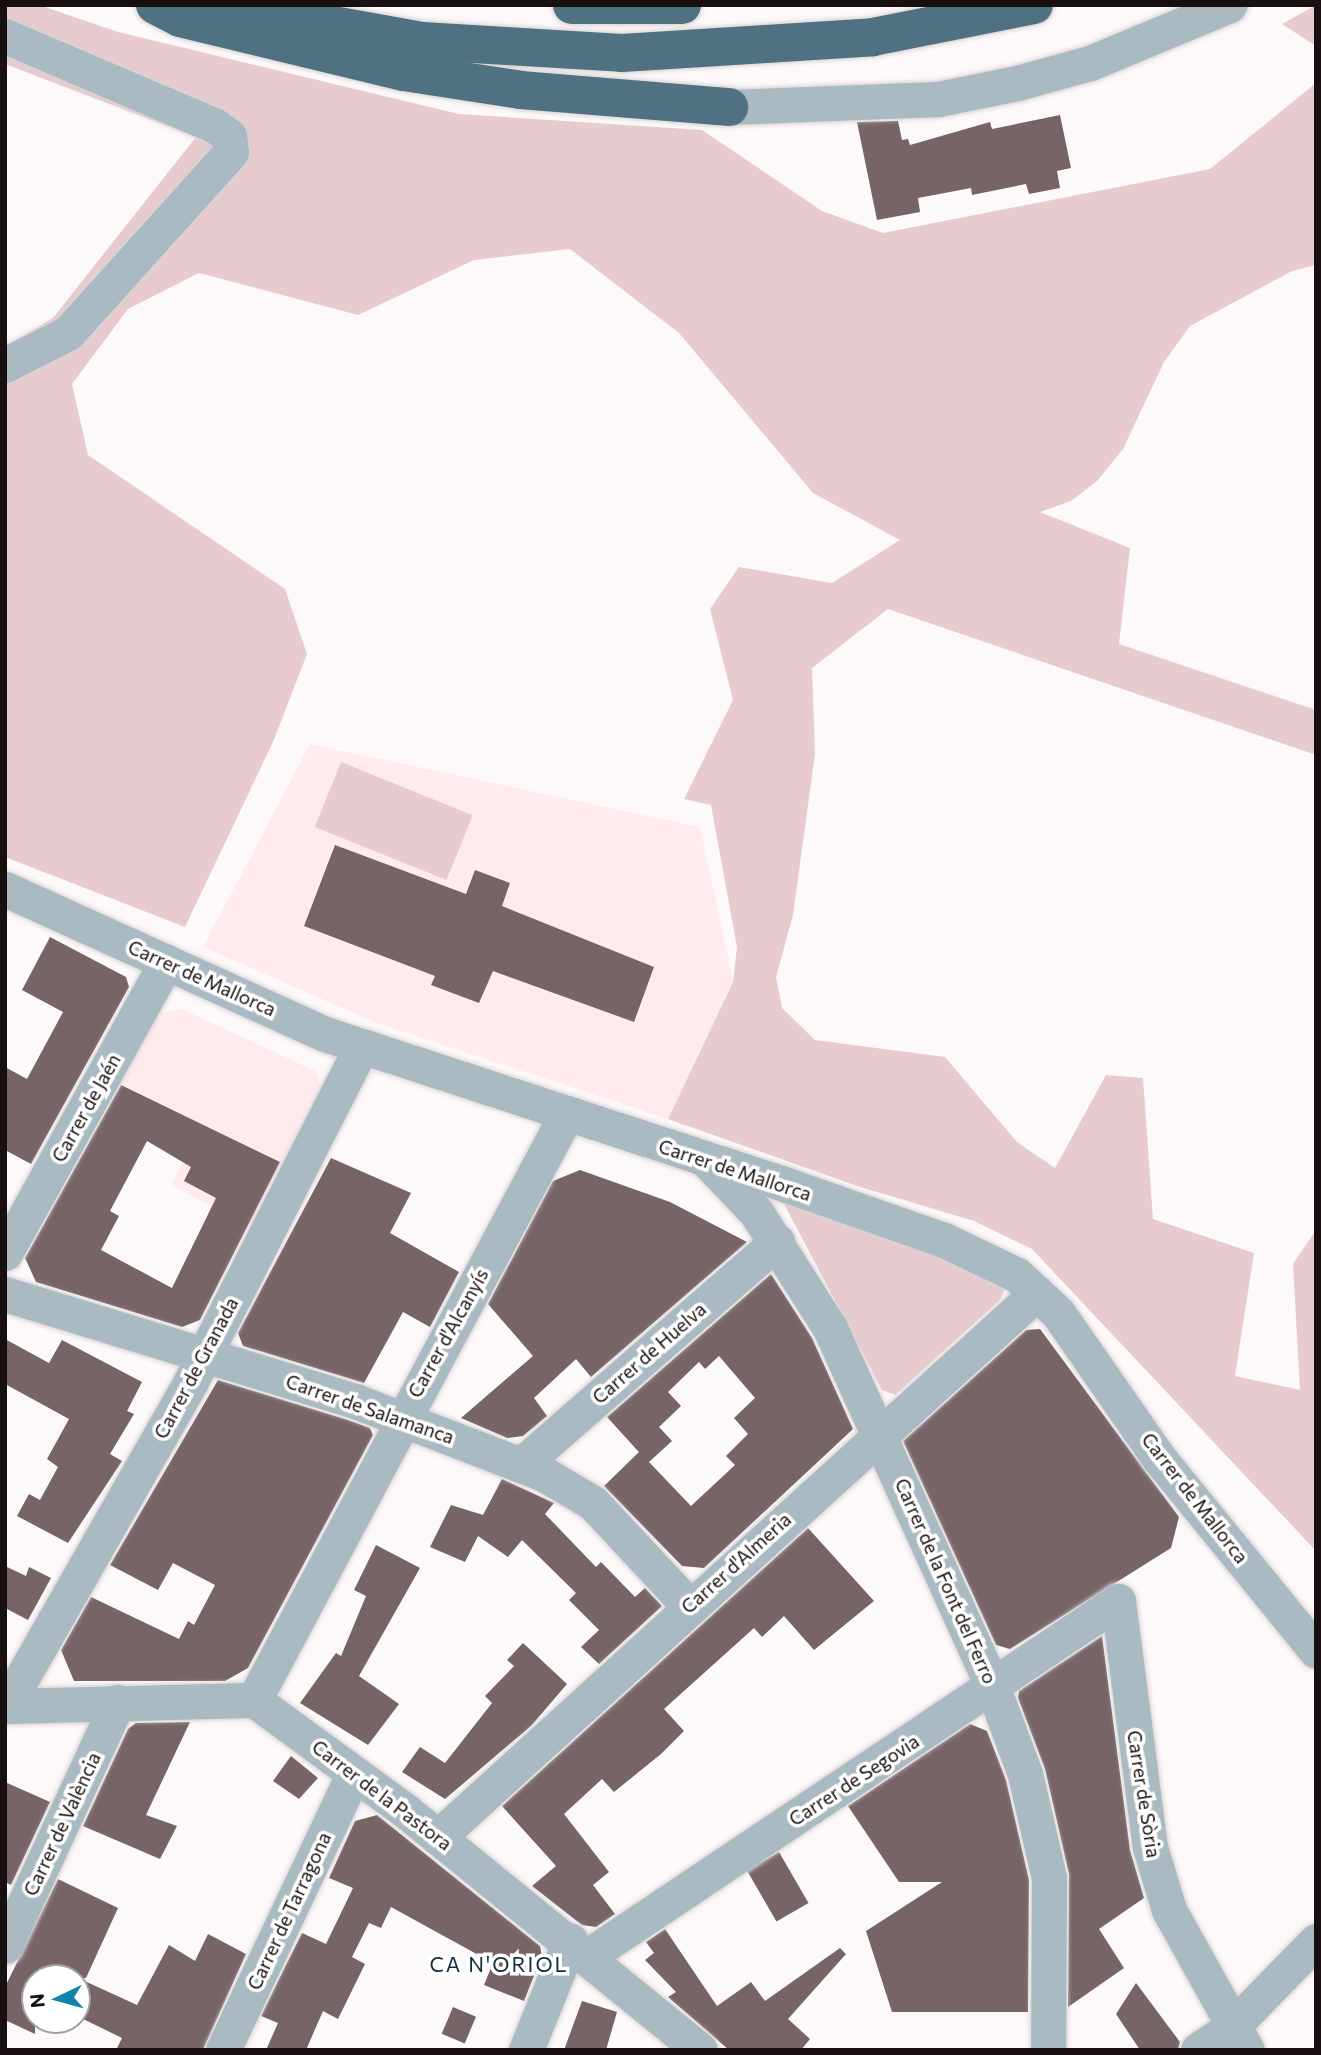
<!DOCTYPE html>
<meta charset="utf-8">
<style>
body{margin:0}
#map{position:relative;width:1321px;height:2055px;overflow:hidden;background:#fdf8f9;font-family:Commissioner,sans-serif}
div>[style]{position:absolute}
.built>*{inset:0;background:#ffebee}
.green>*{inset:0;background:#e7cbcf;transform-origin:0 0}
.building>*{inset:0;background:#776466;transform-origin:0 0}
.roads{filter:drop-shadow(0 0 2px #d8d3d4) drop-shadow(0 0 2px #d8d3d4)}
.minor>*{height:35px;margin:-17.5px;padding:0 17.5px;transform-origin:17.5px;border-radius:17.5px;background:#aabac2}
.highway>*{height:38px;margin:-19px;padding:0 19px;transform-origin:19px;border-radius:19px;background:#4f7181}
span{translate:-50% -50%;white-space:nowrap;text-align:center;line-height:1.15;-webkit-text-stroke:7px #fff;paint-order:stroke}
.street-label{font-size:19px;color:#170f10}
.neighbourhood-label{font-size:21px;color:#132f3b;letter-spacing:2px}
.frame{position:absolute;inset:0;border:7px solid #170f10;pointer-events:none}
.north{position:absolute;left:21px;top:1964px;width:70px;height:70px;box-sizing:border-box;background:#fff;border:2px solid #a29f9f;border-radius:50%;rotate:265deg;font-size:19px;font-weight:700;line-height:28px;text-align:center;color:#170f10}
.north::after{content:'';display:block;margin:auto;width:24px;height:32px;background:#1284ab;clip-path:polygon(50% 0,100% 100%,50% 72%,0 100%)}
</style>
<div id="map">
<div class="built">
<div style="clip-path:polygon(310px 744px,700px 827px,733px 981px,668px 1119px,377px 1023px,203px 947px)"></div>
<div style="clip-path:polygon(182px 1009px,315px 1071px,326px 1100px,256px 1229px,171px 1185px,202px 1128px,118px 1083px,155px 1015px)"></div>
</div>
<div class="green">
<div style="clip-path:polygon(5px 5px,39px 5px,118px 32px,459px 114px,702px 130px,822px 211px,883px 233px,1210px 169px,1316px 83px,1316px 265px,1292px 271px,1190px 326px,1164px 362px,1123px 449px,1097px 481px,1071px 501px,1040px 512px,1130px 548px,1119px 644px,1316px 710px,1316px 755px,888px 609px,812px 668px,815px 754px,793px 915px,776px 977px,782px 1008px,815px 1040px,945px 1057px,1017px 1142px,1055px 1168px,1106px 1075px,1143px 1078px,1153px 1219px,1254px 1253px,1235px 1376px,1300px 1390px,1293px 1264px,1316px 1230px,1316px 1551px,1032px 1249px,974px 1221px,857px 1186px,668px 1119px,733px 982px,737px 947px,711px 805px,684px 799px,733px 700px,710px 609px,739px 567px,832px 583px,900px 540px,813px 493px,679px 333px,570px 249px,474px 260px,358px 315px,199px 273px,128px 309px,72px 384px,88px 455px,285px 589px,307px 654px,273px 742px,185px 927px,5px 857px,5px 347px,53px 318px,196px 137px,5px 64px)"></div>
<div style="clip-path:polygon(1316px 5px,1316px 46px,1282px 24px)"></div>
<div style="left:341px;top:762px;width:142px;height:70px;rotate:22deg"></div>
<div style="clip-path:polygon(782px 1200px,955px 1260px,1005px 1288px,1001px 1299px,895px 1395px,882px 1390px)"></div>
</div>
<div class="building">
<div style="clip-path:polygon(1060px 115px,1071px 168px,1057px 171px,1060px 188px,1029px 194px,1026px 184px,972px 195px,971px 188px,918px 198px,920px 212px,877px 220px,857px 122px,898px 121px,902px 140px,908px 139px,910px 145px,990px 122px,992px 129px)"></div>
<div style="clip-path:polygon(335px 845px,466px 894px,475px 870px,510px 883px,502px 906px,654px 967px,634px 1022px,493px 971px,479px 1003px,431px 985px,435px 976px,304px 926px)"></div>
<div style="clip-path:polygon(50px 937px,126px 977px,129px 987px,31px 1164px,5px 1150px,5px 1067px,27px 1079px,63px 1012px,22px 990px)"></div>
<div style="clip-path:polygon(evenodd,121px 1085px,280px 1162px,200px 1320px,182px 1327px,36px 1282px,25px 1258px,121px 1085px,147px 1141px,191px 1167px,184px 1181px,216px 1198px,172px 1288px,101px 1250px,119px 1216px,110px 1211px,147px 1141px)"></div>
<div style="clip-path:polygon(331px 1158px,411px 1193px,390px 1233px,459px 1272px,430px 1327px,403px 1312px,364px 1383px,243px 1346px,238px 1333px)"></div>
<div style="clip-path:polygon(580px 1170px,670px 1202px,747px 1242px,591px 1377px,576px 1359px,534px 1398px,547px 1416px,523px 1436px,507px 1438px,461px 1418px,533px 1356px,488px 1304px,553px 1181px)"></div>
<div style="clip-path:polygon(evenodd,771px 1274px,812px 1338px,853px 1429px,704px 1568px,682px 1566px,604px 1486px,639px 1452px,648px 1462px,607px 1417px,771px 1274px,719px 1356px,755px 1398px,734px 1418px,748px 1434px,726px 1456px,735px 1465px,691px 1506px,649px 1462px,672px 1441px,659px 1427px,681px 1406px,668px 1392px,699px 1362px,705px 1369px,719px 1356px)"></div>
<div style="clip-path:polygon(1040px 1329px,1179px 1517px,1171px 1548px,1010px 1649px,996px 1645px,903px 1441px,1026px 1330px)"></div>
<div style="clip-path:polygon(5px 1339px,49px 1363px,62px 1340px,142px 1382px,127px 1411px,134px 1414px,110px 1454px,122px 1461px,68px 1543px,17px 1516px,29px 1494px,40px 1500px,58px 1467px,47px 1459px,69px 1419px,5px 1384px)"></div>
<div style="clip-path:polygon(218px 1380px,348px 1420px,370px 1428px,373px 1435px,248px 1668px,225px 1681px,74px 1681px,61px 1650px,91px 1597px,179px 1639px,188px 1621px,194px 1625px,215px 1585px,173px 1563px,158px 1590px,110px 1565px)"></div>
<div style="clip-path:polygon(502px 1479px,554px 1503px,545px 1514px,596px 1567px,601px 1562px,635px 1597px,645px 1588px,662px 1606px,599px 1664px,581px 1647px,599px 1630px,569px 1600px,576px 1593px,522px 1540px,508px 1557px,478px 1536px,465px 1562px,430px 1547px,451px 1505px,483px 1515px)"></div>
<div style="clip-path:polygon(808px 1528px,874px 1601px,814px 1650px,784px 1616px,762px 1637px,754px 1628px,664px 1709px,684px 1731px,661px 1754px,614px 1792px,602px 1779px,564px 1814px,609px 1872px,593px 1885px,615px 1914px,596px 1927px,582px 1925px,532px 1886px,556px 1866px,502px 1806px)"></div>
<div style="clip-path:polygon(376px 1545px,420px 1568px,359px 1676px,399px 1704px,368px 1745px,300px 1703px,336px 1653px,341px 1656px,366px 1596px,354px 1590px)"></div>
<div style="clip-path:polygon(5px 1566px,26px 1576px,29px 1567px,51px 1578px,28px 1620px,5px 1608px)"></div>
<div style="clip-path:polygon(1102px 1636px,1130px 1850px,1144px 1898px,1099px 1929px,1124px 1968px,1068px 2007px,1069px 1874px,1045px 1769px,1018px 1698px,1019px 1691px)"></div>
<div style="clip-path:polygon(523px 1643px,567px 1684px,531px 1726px,445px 1799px,402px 1772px,420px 1747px,445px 1763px,492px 1703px,485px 1696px,514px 1666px,507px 1660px)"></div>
<div style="clip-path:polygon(190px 1722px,146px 1815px,177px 1826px,160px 1859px,83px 1826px,128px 1729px,136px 1723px)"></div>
<div style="clip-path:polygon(970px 1724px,987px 1731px,1006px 1780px,1029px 1880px,1028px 2012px,892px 2012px,866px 1931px,942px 1882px,899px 1882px,848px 1806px)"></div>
<div style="clip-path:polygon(291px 1756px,318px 1778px,299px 1799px,273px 1781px)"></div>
<div style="clip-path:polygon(5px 1782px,50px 1802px,11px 1885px,5px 1882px)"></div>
<div style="clip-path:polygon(377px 1815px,540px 1946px,542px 1956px,524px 2001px,484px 1985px,493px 1963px,391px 1907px,381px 1928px,369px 1923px,352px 1957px,365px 1964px,338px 2019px,323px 2011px,306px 2050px,266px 2050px,278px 2023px,261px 2016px,282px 1973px,302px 1933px,326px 1944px,353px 1888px,329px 1878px,355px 1821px)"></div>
<div style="left:779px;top:1852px;width:59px;height:37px;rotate:60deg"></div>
<div style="clip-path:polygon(58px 1879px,118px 1908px,86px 1978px,78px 1978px,137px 2005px,169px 1945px,195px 1961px,208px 1934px,246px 1954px,203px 2050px,116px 2050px,122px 2038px,77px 2016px,77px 1978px,35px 1978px,35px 2034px,5px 2020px,5px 1987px)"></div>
<div style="clip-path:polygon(665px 1929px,717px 2006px,751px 1982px,765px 2001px,840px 1948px,846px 1954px,788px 2019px,810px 2039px,801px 2050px,729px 2050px,668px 1997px,676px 1992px,645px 1960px,654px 1953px,646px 1942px)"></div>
<div style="clip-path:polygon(1136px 1983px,1180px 2042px,1178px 2050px,1140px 2050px,1116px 2014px)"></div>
<div style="clip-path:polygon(582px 2001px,617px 2012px,606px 2050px,564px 2050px)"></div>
<div style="left:453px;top:2007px;width:25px;height:29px;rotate:23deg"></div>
</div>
<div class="roads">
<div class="minor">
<div style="left:5px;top:36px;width:227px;rotate:23.1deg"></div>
<div style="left:214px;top:125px;width:19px;rotate:36deg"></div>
<div style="left:229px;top:136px;width:16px;rotate:83deg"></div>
<div style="left:231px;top:152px;width:244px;rotate:132deg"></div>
<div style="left:68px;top:333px;width:71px;rotate:153.1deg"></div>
<div style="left:729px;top:107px;width:209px;rotate:-2.2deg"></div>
<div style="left:938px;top:99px;width:81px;rotate:-11.4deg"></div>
<div style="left:1017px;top:83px;width:76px;rotate:-15.3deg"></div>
<div style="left:1090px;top:63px;width:151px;rotate:-22.6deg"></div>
<div style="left:5px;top:889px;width:351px;rotate:24.4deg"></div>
<div style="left:325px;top:1034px;width:483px;rotate:18.1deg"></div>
<div style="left:784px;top:1184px;width:170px;rotate:19.3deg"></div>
<div style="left:944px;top:1240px;width:81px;rotate:25.6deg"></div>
<div style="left:1017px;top:1275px;width:56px;rotate:42.8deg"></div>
<div style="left:1058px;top:1313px;width:175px;rotate:55.2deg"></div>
<div style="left:1158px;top:1457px;width:250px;rotate:50.8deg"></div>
<div style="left:709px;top:1163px;width:68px;rotate:46.2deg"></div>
<div style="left:756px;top:1212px;width:138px;rotate:57.5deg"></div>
<div style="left:830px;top:1328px;width:395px;rotate:65.6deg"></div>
<div style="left:993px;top:1688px;width:92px;rotate:69.6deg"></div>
<div style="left:1025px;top:1774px;width:107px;rotate:77deg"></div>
<div style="left:1049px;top:1878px;width:172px;rotate:90.3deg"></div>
<div style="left:5px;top:1253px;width:333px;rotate:-61deg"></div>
<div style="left:5px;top:1294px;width:366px;rotate:17deg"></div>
<div style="left:355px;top:1401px;width:203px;rotate:21.1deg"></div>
<div style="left:544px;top:1474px;width:57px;rotate:30.6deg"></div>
<div style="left:593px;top:1503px;width:141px;rotate:47deg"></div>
<div style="left:521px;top:1465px;width:340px;rotate:-41.1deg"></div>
<div style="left:19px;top:1683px;width:345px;rotate:-60.3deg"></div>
<div style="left:190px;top:1383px;width:378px;rotate:-63deg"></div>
<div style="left:254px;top:1700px;width:663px;rotate:-61.93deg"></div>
<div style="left:5px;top:1706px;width:249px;rotate:-1.4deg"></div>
<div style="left:254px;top:1700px;width:190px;rotate:36.2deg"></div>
<div style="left:407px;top:1812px;width:377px;rotate:39.1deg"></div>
<div style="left:438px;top:1837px;width:809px;rotate:-42.25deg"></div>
<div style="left:5px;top:1946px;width:269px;rotate:-65.2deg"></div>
<div style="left:588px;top:1956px;width:638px;rotate:-33.81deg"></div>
<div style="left:1118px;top:1601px;width:248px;rotate:82.6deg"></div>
<div style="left:1150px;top:1847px;width:66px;rotate:73.2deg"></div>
<div style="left:1169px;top:1910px;width:160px;rotate:60.9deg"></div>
<div style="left:223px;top:2050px;width:306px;rotate:-64.7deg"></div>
<div style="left:526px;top:2050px;width:118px;rotate:-68deg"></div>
<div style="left:1198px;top:2050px;width:41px;rotate:-34.1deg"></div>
<div style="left:1232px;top:2027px;width:120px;rotate:-45.7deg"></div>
</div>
<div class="highway">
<div style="left:155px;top:5px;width:28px;rotate:27deg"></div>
<div style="left:180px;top:18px;width:230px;rotate:13.6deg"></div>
<div style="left:404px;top:72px;width:118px;rotate:8.7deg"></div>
<div style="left:521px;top:90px;width:209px;rotate:4.7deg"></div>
<div style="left:222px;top:5px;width:203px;rotate:10.2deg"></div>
<div style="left:422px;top:41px;width:200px;rotate:3.4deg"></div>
<div style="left:622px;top:53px;width:252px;rotate:-3.6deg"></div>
<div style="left:873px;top:37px;width:164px;rotate:-11.2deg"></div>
<div style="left:572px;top:5px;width:110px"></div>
</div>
</div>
<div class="street-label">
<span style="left:202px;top:978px;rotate:24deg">Carrer de Mallorca</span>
<span style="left:86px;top:1108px;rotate:-61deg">Carrer de Jaén</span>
<span style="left:735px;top:1170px;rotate:18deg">Carrer de Mallorca</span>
<span style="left:448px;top:1333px;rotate:-61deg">Carrer d'Alcanyís</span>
<span style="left:649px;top:1353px;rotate:-41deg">Carrer de Huelva</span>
<span style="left:196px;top:1368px;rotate:-62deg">Carrer de Granada</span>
<span style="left:370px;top:1409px;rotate:19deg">Carrer de Salamanca</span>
<span style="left:1195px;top:1498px;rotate:52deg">Carrer de Mallorca</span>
<span style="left:736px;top:1563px;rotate:-42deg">Carrer d'Almeria</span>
<span style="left:946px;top:1581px;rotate:66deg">Carrer de la Font del Ferro</span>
<span style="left:854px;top:1780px;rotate:-33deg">Carrer de Segovia</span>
<span style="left:1144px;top:1794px;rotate:81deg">Carrer de Sòria</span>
<span style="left:382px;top:1795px;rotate:37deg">Carrer de la Pastora</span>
<span style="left:62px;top:1824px;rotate:-65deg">Carrer de València</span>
<span style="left:289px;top:1911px;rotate:-65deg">Carrer de Tarragona</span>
</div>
<div class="neighbourhood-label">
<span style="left:499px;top:1964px">CA N'ORIOL</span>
</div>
<div class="frame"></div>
<div class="north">N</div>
</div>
